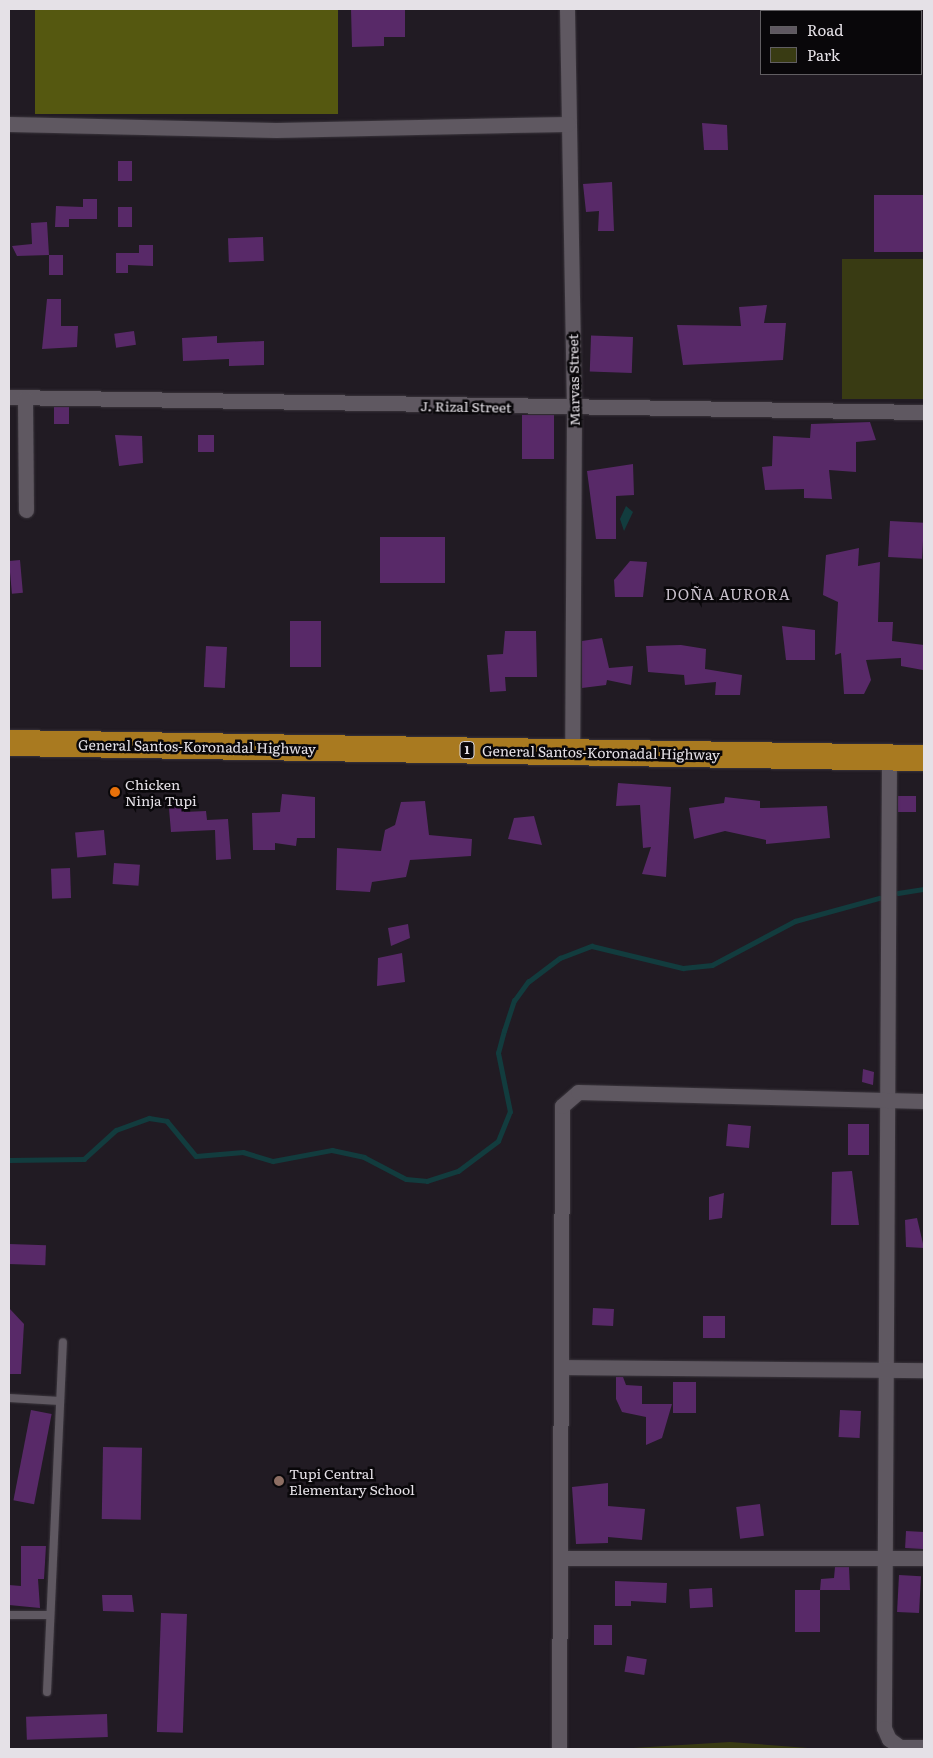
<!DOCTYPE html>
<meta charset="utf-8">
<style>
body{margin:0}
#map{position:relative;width:933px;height:1758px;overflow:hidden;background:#211b23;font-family:Literata,serif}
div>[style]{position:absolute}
.green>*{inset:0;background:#393b13;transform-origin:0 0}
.forest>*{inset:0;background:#555810;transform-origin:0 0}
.water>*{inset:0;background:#123c3e}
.stream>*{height:4.5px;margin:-2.25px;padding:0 2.25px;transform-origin:2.25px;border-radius:2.25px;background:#123c3e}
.building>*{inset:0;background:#582968;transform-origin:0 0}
.roads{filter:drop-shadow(0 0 1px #3b363d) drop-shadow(0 0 1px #3b363d)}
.lane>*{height:8px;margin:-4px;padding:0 4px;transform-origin:4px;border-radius:4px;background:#5f5861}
.street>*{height:15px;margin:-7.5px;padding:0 7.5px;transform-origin:7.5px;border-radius:7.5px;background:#5f5861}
.highway>*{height:26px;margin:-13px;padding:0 13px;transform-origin:13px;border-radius:13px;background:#a97a20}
.dots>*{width:14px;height:14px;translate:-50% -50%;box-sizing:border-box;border:2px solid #09070a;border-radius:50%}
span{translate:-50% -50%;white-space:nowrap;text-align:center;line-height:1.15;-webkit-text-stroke:5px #09070a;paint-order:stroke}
.shield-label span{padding:1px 4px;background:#09070a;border:1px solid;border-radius:4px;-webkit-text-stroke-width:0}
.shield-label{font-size:12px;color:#e5e1e7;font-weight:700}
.street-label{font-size:14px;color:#e5e1e7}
.poi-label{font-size:14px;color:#e5e1e7}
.left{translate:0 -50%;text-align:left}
.neighbourhood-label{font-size:15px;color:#c9c1cc;letter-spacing:1px}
.frame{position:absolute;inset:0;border:10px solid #e5e1e7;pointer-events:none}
.legend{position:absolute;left:760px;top:10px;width:162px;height:65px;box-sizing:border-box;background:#09070a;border:1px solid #615e62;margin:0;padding:6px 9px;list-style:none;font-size:15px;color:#e5e1e7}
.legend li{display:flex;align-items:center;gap:10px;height:25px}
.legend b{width:25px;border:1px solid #615e62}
</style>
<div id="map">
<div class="green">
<div style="left:924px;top:259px;width:140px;height:82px;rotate:90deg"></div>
<div style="clip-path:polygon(730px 1742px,821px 1749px,617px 1749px)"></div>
</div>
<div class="forest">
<div style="left:35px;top:9px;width:303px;height:105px"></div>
</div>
<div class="water">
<div style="clip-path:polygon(626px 506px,633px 512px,624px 531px,620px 519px)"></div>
</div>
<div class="stream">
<div style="left:898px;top:893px;width:26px;rotate:-9deg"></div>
<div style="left:9px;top:1160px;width:75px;rotate:-0.8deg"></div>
<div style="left:84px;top:1159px;width:43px;rotate:-42.2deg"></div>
<div style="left:116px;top:1130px;width:35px;rotate:-20deg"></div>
<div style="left:149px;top:1118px;width:18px;rotate:9deg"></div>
<div style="left:167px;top:1121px;width:45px;rotate:50.4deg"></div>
<div style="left:196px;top:1156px;width:47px;rotate:-4.9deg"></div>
<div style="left:243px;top:1152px;width:31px;rotate:17deg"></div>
<div style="left:273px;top:1161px;width:60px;rotate:-10.6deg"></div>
<div style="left:332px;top:1150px;width:33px;rotate:12deg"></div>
<div style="left:364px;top:1157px;width:47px;rotate:27.6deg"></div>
<div style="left:406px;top:1179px;width:21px;rotate:5deg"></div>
<div style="left:427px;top:1181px;width:33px;rotate:-18deg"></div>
<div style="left:458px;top:1171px;width:50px;rotate:-36.9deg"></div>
<div style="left:498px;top:1141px;width:31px;rotate:-68deg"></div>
<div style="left:510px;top:1112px;width:60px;rotate:-101.5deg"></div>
<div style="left:498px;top:1053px;width:23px;rotate:-75deg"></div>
<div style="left:504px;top:1031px;width:32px;rotate:-72deg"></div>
<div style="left:514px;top:1001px;width:24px;rotate:-54deg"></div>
<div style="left:528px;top:982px;width:40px;rotate:-37deg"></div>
<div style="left:560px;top:958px;width:34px;rotate:-21deg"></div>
<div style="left:592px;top:946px;width:94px;rotate:13.6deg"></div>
<div style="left:683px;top:968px;width:29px;rotate:-6deg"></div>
<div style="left:712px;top:965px;width:94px;rotate:-27.9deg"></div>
<div style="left:795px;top:921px;width:87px;rotate:-15.3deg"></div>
</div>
<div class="building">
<div style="clip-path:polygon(351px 9px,405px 9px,405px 37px,384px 37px,384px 46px,352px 47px)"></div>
<div style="clip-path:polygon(702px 123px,727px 125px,728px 150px,704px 150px)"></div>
<div style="left:118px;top:161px;width:14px;height:20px"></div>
<div style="clip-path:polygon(612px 182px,614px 231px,598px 231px,599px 211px,586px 212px,583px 184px)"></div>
<div style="left:874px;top:195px;width:50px;height:57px"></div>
<div style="clip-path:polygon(83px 199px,97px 199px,97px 219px,69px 219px,69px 227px,55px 227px,56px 206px,83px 207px)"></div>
<div style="left:118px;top:207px;width:14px;height:20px"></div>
<div style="clip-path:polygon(47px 222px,49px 255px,17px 256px,12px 246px,32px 244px,31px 223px)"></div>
<div style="left:263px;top:237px;width:24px;height:35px;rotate:88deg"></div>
<div style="clip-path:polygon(139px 245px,153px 245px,153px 266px,128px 265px,128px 273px,116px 273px,116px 253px,139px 253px)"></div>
<div style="left:49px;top:255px;width:14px;height:20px"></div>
<div style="clip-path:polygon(47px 299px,61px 299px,61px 326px,78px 326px,77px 347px,42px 349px)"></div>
<div style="clip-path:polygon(767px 305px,764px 323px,786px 323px,783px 360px,683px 365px,677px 325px,741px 326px,739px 307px)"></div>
<div style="left:134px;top:331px;width:14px;height:20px;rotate:82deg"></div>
<div style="clip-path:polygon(217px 336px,217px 343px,264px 341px,264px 365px,229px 366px,229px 359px,183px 361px,182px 338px)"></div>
<div style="left:633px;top:337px;width:36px;height:42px;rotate:92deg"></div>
<div style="left:54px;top:407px;width:15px;height:17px"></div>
<div style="left:522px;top:415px;width:32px;height:44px"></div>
<div style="clip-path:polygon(870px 422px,876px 440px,856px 442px,856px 472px,829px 470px,832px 499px,804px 498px,804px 489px,765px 490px,762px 467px,772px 466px,773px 436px,810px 438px,811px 424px)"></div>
<div style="clip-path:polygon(115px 435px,142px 436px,143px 463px,119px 466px)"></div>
<div style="left:214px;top:435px;width:17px;height:16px;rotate:90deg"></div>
<div style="clip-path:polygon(633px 464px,634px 495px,616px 496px,616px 539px,596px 539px,587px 471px)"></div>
<div style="left:890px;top:521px;width:34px;height:36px;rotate:3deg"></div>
<div style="left:380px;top:537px;width:65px;height:46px"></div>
<div style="clip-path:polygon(859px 548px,858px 566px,880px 562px,878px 622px,893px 622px,892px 641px,924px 645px,924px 660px,923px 670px,901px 666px,901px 658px,866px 660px,871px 680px,864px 694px,844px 694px,841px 653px,835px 655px,838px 602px,823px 595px,826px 555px)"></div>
<div style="left:20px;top:560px;width:33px;height:11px;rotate:85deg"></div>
<div style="clip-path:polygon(630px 561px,647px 562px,643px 597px,615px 597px,614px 580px)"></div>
<div style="left:290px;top:621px;width:31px;height:46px"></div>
<div style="clip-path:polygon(782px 626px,815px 630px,815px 660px,786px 660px)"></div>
<div style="clip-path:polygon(505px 631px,536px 631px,537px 677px,505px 677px,506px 691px,490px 692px,487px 655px,503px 654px)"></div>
<div style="clip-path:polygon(602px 638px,609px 668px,633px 666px,631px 685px,607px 680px,606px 685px,582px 688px,582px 641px)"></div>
<div style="clip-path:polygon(681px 645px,706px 649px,705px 669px,742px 675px,740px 695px,715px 695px,716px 682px,685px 685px,684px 675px,648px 672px,646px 646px)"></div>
<div style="left:206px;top:646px;width:21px;height:41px;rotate:3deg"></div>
<div style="clip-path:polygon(618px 783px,671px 787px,666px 877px,642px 874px,651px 847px,643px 848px,640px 805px,616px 806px)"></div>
<div style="clip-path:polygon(282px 794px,315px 797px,315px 838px,297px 838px,296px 846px,275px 843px,275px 850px,253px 850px,252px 813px,280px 812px)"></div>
<div style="left:898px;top:796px;width:18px;height:16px"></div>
<div style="clip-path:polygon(168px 797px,183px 801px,184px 812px,206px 811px,207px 820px,228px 819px,231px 859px,216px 860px,215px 830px,171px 832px)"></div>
<div style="clip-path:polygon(725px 797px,760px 801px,760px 808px,827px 806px,830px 838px,766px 844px,766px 840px,725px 831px,694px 839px,689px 808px,724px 803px)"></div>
<div style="clip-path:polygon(425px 801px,429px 835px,472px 839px,471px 856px,410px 860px,406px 877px,372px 882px,370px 892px,336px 890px,337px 848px,381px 851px,385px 830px,395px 825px,401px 802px)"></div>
<div style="clip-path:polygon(534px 816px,542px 845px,508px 839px,514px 818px)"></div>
<div style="left:104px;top:830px;width:25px;height:29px;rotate:85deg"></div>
<div style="left:114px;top:863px;width:26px;height:21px;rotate:4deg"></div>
<div style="left:70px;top:868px;width:30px;height:19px;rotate:88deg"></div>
<div style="clip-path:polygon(408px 924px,410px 938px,391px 946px,388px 928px)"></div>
<div style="clip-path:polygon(402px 953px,405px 982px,377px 986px,378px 958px)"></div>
<div style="clip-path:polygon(863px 1069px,874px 1072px,873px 1085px,862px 1082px)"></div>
<div style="left:728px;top:1124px;width:23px;height:22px;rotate:5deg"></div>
<div style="left:848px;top:1124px;width:21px;height:31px"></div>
<div style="clip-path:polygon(852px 1171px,859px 1225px,831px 1225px,832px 1172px)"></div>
<div style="clip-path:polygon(724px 1193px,722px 1218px,709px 1220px,709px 1197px)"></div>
<div style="clip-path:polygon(917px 1218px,924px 1248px,906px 1247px,905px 1220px)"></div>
<div style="left:9px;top:1244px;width:37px;height:20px;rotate:2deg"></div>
<div style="clip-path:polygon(9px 1308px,24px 1324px,21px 1374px,9px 1374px)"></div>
<div style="left:593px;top:1308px;width:21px;height:17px;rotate:3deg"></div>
<div style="left:703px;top:1316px;width:22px;height:22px"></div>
<div style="clip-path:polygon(616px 1377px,623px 1377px,626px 1385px,642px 1386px,642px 1404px,672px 1404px,662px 1438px,646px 1445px,646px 1417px,622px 1412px,616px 1399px)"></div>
<div style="left:673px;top:1382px;width:23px;height:31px"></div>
<div style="left:31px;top:1410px;width:21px;height:92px;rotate:11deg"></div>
<div style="left:840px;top:1410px;width:21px;height:27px;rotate:3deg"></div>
<div style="left:103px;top:1447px;width:39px;height:72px;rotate:1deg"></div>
<div style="clip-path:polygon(608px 1483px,608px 1506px,645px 1509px,642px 1540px,608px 1537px,608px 1543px,576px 1544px,572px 1487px)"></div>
<div style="left:760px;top:1504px;width:32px;height:24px;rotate:83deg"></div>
<div style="left:906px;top:1531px;width:18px;height:17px;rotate:3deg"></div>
<div style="clip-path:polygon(21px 1546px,46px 1546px,44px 1579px,38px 1579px,40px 1608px,9px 1605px,9px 1585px,21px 1586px)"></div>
<div style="clip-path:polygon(835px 1567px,849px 1567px,850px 1590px,820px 1590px,821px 1579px,834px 1578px)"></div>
<div style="left:899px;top:1575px;width:22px;height:37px;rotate:3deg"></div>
<div style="clip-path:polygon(615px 1581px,667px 1583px,666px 1603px,631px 1601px,631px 1606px,615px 1606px)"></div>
<div style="left:712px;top:1588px;width:19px;height:23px;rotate:87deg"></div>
<div style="left:795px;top:1590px;width:25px;height:42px"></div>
<div style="clip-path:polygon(102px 1595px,132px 1595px,134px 1612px,103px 1611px)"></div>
<div style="left:161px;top:1613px;width:26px;height:119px;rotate:2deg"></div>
<div style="left:594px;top:1625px;width:18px;height:20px"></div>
<div style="left:627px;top:1656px;width:20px;height:16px;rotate:9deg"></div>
<div style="left:107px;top:1714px;width:23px;height:81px;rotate:88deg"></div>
</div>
<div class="roads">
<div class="lane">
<div style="left:9px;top:1398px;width:51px;rotate:3.4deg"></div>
<div style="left:9px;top:1615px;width:40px"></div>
<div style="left:47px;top:1692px;width:350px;rotate:-87.4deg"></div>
</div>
<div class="street">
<div style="left:567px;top:9px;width:399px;rotate:89deg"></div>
<div style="left:574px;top:408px;width:344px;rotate:90.3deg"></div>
<div style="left:9px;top:124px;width:267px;rotate:1.3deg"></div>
<div style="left:276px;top:130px;width:292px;rotate:-1.2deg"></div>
<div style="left:9px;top:397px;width:915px;rotate:0.94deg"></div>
<div style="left:25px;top:398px;width:112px;rotate:89.5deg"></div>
<div style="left:889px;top:757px;width:971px;rotate:90.3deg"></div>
<div style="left:884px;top:1728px;width:12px;rotate:66deg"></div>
<div style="left:889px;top:1739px;width:14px;rotate:36deg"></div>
<div style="left:900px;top:1747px;width:24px"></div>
<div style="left:563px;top:1367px;width:361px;rotate:0.5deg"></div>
<div style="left:563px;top:1558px;width:361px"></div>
<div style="left:559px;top:1749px;width:643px;rotate:-89.73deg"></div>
<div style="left:562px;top:1106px;width:21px;rotate:-41deg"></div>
<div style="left:578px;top:1092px;width:346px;rotate:1.5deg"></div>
</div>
<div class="highway">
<div style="left:9px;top:743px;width:915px;rotate:0.94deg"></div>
</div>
</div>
<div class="dots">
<div style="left:115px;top:792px;background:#e8710a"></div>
<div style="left:279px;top:1481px;background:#8d6e63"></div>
</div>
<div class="shield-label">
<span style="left:467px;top:750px">1</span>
</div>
<div class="street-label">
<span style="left:573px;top:380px;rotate:-91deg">Marvas Street</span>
<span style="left:466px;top:406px;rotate:1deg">J. Rizal Street</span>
<span style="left:197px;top:746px;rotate:1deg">General Santos-Koronadal Highway</span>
<span style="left:601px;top:752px;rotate:1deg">General Santos-Koronadal Highway</span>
</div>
<div class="poi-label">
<span class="left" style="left:125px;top:792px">Chicken<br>Ninja Tupi</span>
<span class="left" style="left:289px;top:1481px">Tupi Central<br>Elementary School</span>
</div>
<div class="neighbourhood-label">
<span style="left:728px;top:594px">DOÑA AURORA</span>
</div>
<div class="frame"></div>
<ul class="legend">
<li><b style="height:6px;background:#5f5861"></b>Road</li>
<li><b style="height:14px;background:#393b13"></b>Park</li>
</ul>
</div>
